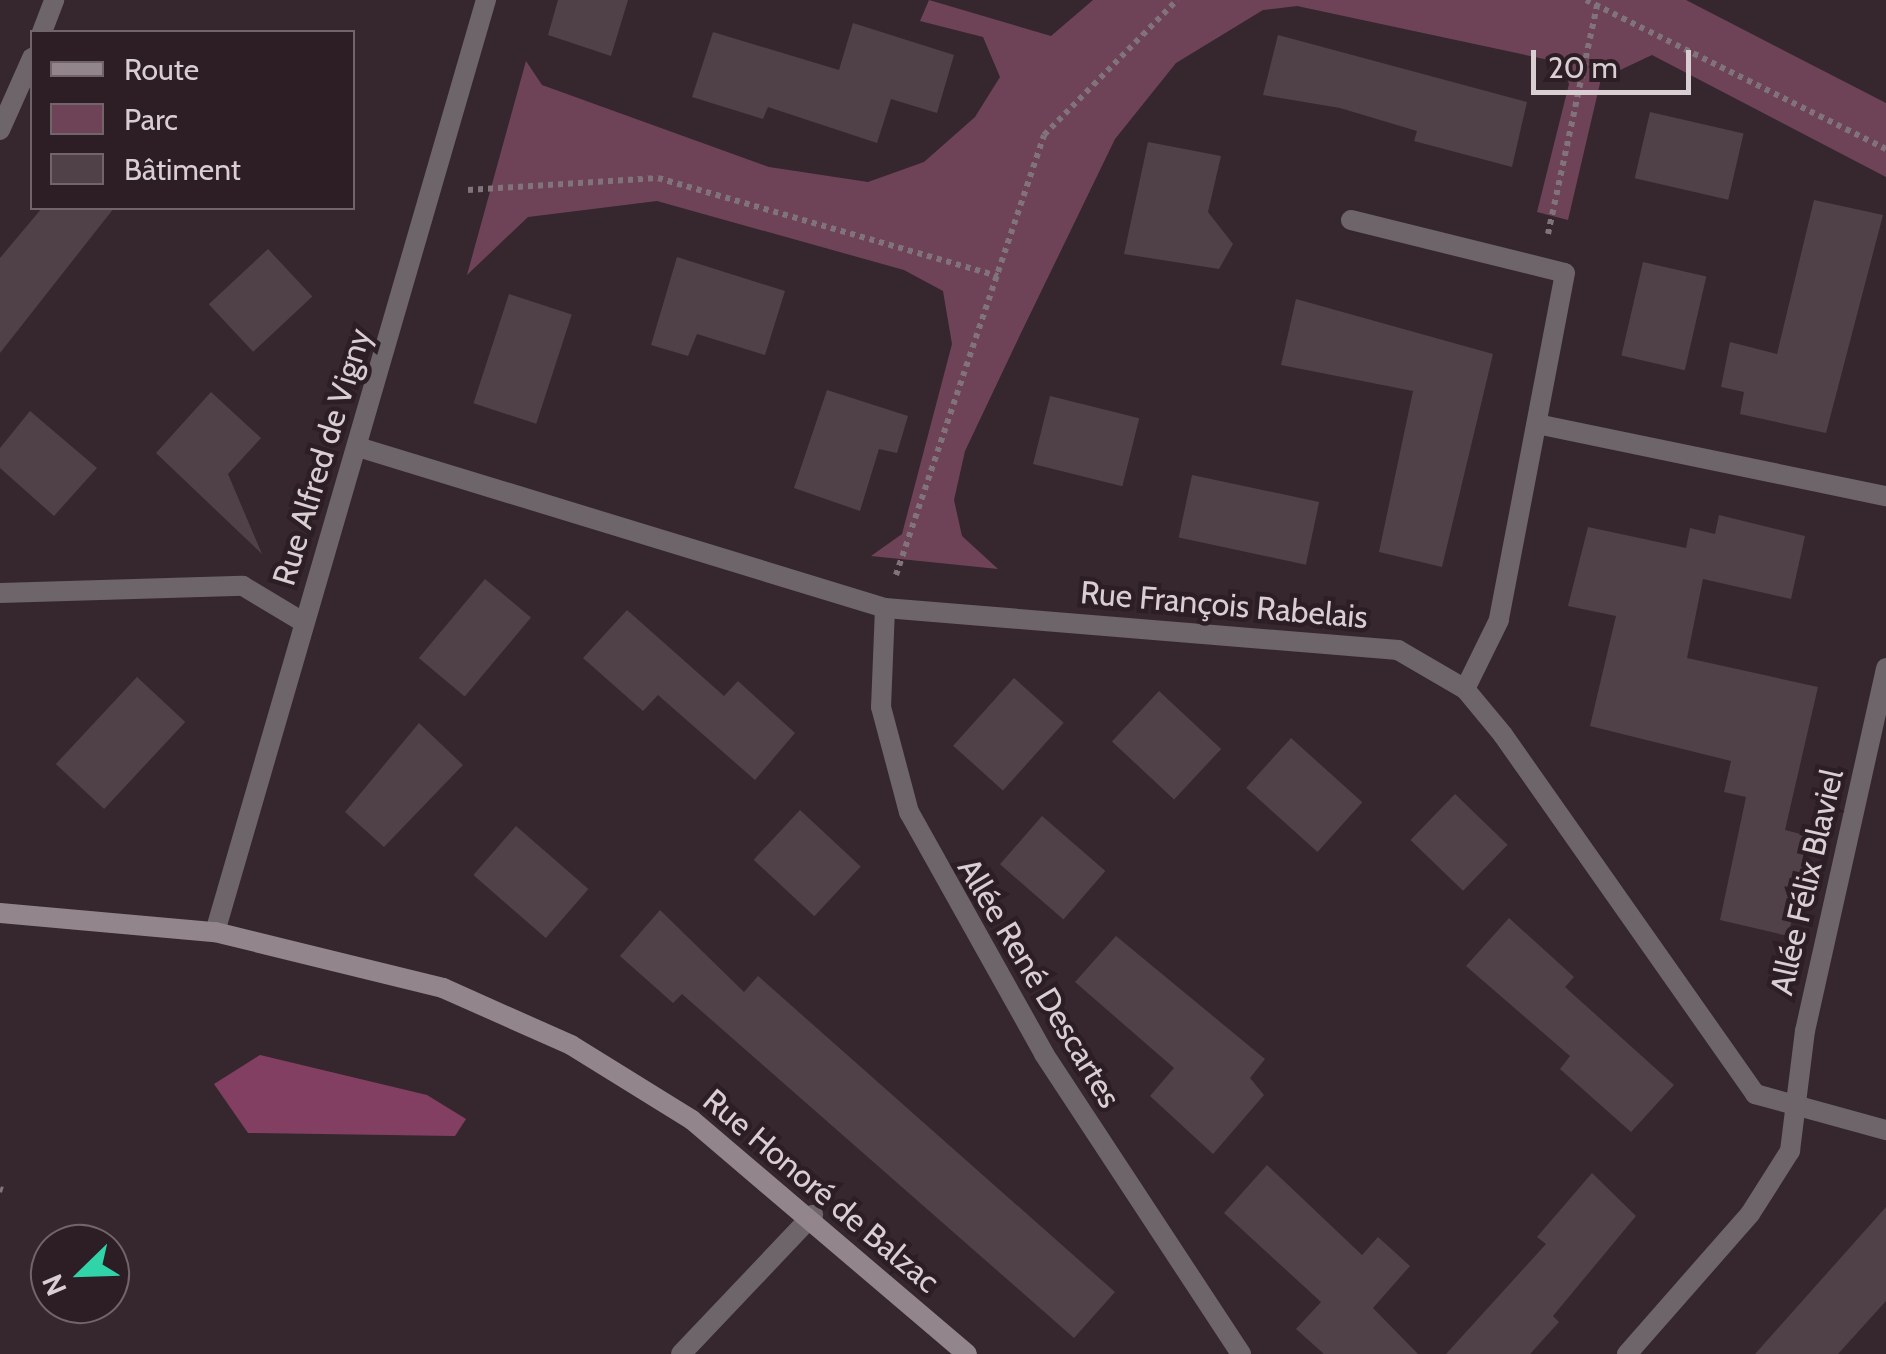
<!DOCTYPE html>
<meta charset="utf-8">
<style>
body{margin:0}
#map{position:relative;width:1886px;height:1354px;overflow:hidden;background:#36272e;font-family:Cabin,sans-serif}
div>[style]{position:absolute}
.green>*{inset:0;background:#6e4357}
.forest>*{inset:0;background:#833f62}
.building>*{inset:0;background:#504047;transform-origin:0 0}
.path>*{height:6px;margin-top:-3px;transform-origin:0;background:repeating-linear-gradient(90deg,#807379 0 5px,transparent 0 10px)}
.street>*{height:20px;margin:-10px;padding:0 10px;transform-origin:10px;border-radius:10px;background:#6d6569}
.secondary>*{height:20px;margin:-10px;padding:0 10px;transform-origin:10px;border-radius:10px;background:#92858b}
span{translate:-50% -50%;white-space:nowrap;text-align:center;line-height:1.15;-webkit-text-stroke:9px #2c1e24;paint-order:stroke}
.street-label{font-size:32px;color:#d9cfd3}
.legend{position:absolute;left:30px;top:30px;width:325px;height:180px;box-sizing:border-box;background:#2c1e24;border:2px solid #71656a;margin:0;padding:12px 18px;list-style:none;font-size:30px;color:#d9cfd3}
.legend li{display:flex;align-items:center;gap:20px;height:50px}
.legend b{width:50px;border:2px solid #71656a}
.north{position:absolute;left:30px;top:1224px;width:100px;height:100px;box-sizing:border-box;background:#2c1e24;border:2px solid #71656a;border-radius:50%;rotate:247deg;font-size:28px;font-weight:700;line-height:40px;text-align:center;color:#d9cfd3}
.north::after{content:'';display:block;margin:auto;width:35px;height:45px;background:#31d4a9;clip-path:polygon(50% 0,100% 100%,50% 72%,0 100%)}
.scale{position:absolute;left:1531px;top:50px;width:160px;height:45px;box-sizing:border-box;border:5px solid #d9cfd3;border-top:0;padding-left:12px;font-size:30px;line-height:35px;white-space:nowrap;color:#d9cfd3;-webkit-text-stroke:8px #2c1e24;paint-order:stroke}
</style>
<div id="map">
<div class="green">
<div style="clip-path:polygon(929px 0,1051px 36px,1093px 0,1686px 0,1886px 103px,1886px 177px,1652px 55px,1601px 79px,1568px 220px,1537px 212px,1569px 84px,1563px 63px,1297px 6px,1263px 10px,1176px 63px,1115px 139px,1020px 335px,965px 451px,954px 500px,962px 536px,998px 569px,871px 556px,902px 534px,952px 344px,943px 291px,904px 270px,657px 201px,528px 217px,467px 275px,526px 61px,542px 85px,769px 167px,868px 182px,924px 162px,975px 117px,1000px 77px,983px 37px,920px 21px)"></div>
</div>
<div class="forest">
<div style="clip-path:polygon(260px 1055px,427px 1095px,466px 1119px,455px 1136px,248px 1133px,214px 1084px)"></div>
</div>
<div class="building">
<div style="clip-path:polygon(558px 0,628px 0,611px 56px,548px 35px)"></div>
<div style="clip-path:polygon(853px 23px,954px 55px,937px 113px,891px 99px,877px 143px,768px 107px,763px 119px,692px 97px,713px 32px,839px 70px)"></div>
<div style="clip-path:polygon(1278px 35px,1527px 102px,1512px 167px,1414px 141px,1417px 131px,1340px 108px,1263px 95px)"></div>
<div style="left:1650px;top:112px;width:96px;height:68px;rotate:13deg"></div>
<div style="clip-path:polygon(1148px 142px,1221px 156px,1208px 212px,1233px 244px,1219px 269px,1124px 254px)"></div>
<div style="clip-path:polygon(1814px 200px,1883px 215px,1826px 433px,1740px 414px,1744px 392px,1721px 387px,1730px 342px,1777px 354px)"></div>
<div style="clip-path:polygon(42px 208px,114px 208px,0 353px,0 258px)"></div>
<div style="left:268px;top:249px;width:65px;height:81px;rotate:47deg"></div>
<div style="clip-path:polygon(677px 257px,785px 291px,765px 355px,697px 334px,688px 356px,651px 345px)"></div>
<div style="left:1643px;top:262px;width:65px;height:96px;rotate:13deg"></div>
<div style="left:509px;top:294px;width:66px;height:115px;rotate:18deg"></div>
<div style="clip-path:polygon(1296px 299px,1493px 354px,1442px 567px,1379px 552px,1413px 391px,1281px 365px)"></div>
<div style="clip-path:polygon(827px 390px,908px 416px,897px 453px,879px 449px,860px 511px,794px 488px)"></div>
<div style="clip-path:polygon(211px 392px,261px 438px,228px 474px,262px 554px,156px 453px)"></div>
<div style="left:1050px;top:396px;width:92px;height:70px;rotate:14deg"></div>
<div style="clip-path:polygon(30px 411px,97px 468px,54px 516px,0 468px,0 448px)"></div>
<div style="left:1192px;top:475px;width:130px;height:64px;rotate:12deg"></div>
<div style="clip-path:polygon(1719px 515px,1805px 536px,1791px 599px,1703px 579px,1687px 658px,1818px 687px,1785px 830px,1812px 837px,1788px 936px,1720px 920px,1746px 797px,1724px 792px,1731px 761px,1590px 726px,1616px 616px,1568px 606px,1588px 527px,1686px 548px,1690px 528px,1715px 534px)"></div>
<div style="left:485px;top:579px;width:60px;height:103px;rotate:40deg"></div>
<div style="clip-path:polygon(627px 610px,724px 696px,738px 681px,795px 733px,755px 780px,658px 695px,643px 711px,583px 658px)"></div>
<div style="left:137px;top:677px;width:66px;height:119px;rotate:43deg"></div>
<div style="left:1014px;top:678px;width:67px;height:91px;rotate:42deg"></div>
<div style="left:1159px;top:691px;width:85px;height:69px;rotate:43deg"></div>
<div style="clip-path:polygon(419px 723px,463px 765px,384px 847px,345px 812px)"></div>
<div style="left:1291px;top:738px;width:96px;height:67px;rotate:42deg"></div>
<div style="left:1455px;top:794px;width:73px;height:64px;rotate:44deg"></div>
<div style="left:800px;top:810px;width:83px;height:68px;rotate:43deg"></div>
<div style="left:1042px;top:816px;width:84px;height:64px;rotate:41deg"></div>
<div style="left:516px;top:826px;width:96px;height:65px;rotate:41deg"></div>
<div style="clip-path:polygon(660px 910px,744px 992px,758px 976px,1115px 1292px,1074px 1338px,682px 994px,673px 1003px,620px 956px)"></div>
<div style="clip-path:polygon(1509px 918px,1574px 977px,1565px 987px,1674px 1085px,1631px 1132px,1560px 1069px,1570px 1056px,1466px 966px)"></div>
<div style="clip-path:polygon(1116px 936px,1265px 1059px,1250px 1078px,1264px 1095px,1213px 1154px,1150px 1096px,1174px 1068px,1075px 982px)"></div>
<div style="clip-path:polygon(1267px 1165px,1362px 1255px,1378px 1237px,1410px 1266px,1373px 1308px,1418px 1354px,1324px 1354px,1296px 1329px,1321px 1302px,1224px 1213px)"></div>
<div style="clip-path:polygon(1592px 1173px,1636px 1216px,1553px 1316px,1559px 1322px,1530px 1354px,1446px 1354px,1546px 1244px,1537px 1237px)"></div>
<div style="clip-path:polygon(1886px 1207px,1886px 1301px,1838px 1354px,1755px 1354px)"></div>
</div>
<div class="path">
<div style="left:1586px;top:0;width:335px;rotate:26.4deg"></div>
<div style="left:468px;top:190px;width:190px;rotate:-3.6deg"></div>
<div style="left:658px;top:178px;width:354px;rotate:16.1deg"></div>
<div style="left:1548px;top:234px;width:239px;rotate:-77.9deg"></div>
<div style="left:896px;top:575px;width:464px;rotate:-71.4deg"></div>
<div style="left:1044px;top:135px;width:190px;rotate:-45.4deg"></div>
<div style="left:0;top:1189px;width:3px;rotate:18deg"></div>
</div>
<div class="street">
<div style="left:42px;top:32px;width:34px;rotate:-69deg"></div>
<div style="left:0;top:130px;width:79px;rotate:-66deg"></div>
<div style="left:1351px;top:220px;width:220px;rotate:13.9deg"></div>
<div style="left:1565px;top:273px;width:353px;rotate:100.8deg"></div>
<div style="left:1499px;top:620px;width:77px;rotate:116.2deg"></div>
<div style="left:1537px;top:424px;width:356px;rotate:11.7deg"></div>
<div style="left:358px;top:447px;width:551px;rotate:16.99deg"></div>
<div style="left:885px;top:608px;width:515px;rotate:4.68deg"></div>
<div style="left:1398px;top:650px;width:78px;rotate:30.2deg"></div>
<div style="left:1465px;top:689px;width:60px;rotate:50.4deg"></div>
<div style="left:1503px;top:735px;width:439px;rotate:54.9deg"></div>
<div style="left:1755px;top:1094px;width:136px;rotate:15.4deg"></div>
<div style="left:0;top:593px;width:243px;rotate:-1.7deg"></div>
<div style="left:243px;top:586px;width:70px;rotate:31deg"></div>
<div style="left:885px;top:608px;width:99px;rotate:92.3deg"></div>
<div style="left:881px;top:707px;width:109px;rotate:75.1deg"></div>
<div style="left:909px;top:812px;width:277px;rotate:60.8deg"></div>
<div style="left:1044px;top:1054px;width:359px;rotate:56.7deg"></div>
<div style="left:215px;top:932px;width:971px;rotate:-73.79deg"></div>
<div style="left:681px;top:1354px;width:192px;rotate:-46.5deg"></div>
<div style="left:1627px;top:1354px;width:186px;rotate:-48.7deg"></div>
<div style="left:1750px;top:1214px;width:75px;rotate:-57.6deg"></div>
<div style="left:1790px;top:1151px;width:121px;rotate:-82.9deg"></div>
<div style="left:1805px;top:1031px;width:372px;rotate:-77.4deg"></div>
</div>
<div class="secondary">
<div style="left:0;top:913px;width:216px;rotate:5.1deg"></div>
<div style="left:215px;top:932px;width:235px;rotate:13.8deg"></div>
<div style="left:443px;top:988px;width:140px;rotate:24deg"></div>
<div style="left:571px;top:1045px;width:142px;rotate:31.8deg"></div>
<div style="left:692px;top:1120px;width:361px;rotate:40.4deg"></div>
</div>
<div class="street-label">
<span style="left:322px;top:457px;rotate:-73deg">Rue Alfred de Vigny</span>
<span style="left:1224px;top:605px;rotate:5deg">Rue François Rabelais</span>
<span style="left:1807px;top:882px;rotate:-77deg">Allée Félix Blaviel</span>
<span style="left:1039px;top:983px;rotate:59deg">Allée René Descartes</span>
<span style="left:821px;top:1191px;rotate:40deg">Rue Honoré de Balzac</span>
</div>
<ul class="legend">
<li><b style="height:12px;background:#92858b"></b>Route</li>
<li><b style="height:28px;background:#6e4357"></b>Parc</li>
<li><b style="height:28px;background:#504047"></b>Bâtiment</li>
</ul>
<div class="north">N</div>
<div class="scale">20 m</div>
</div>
